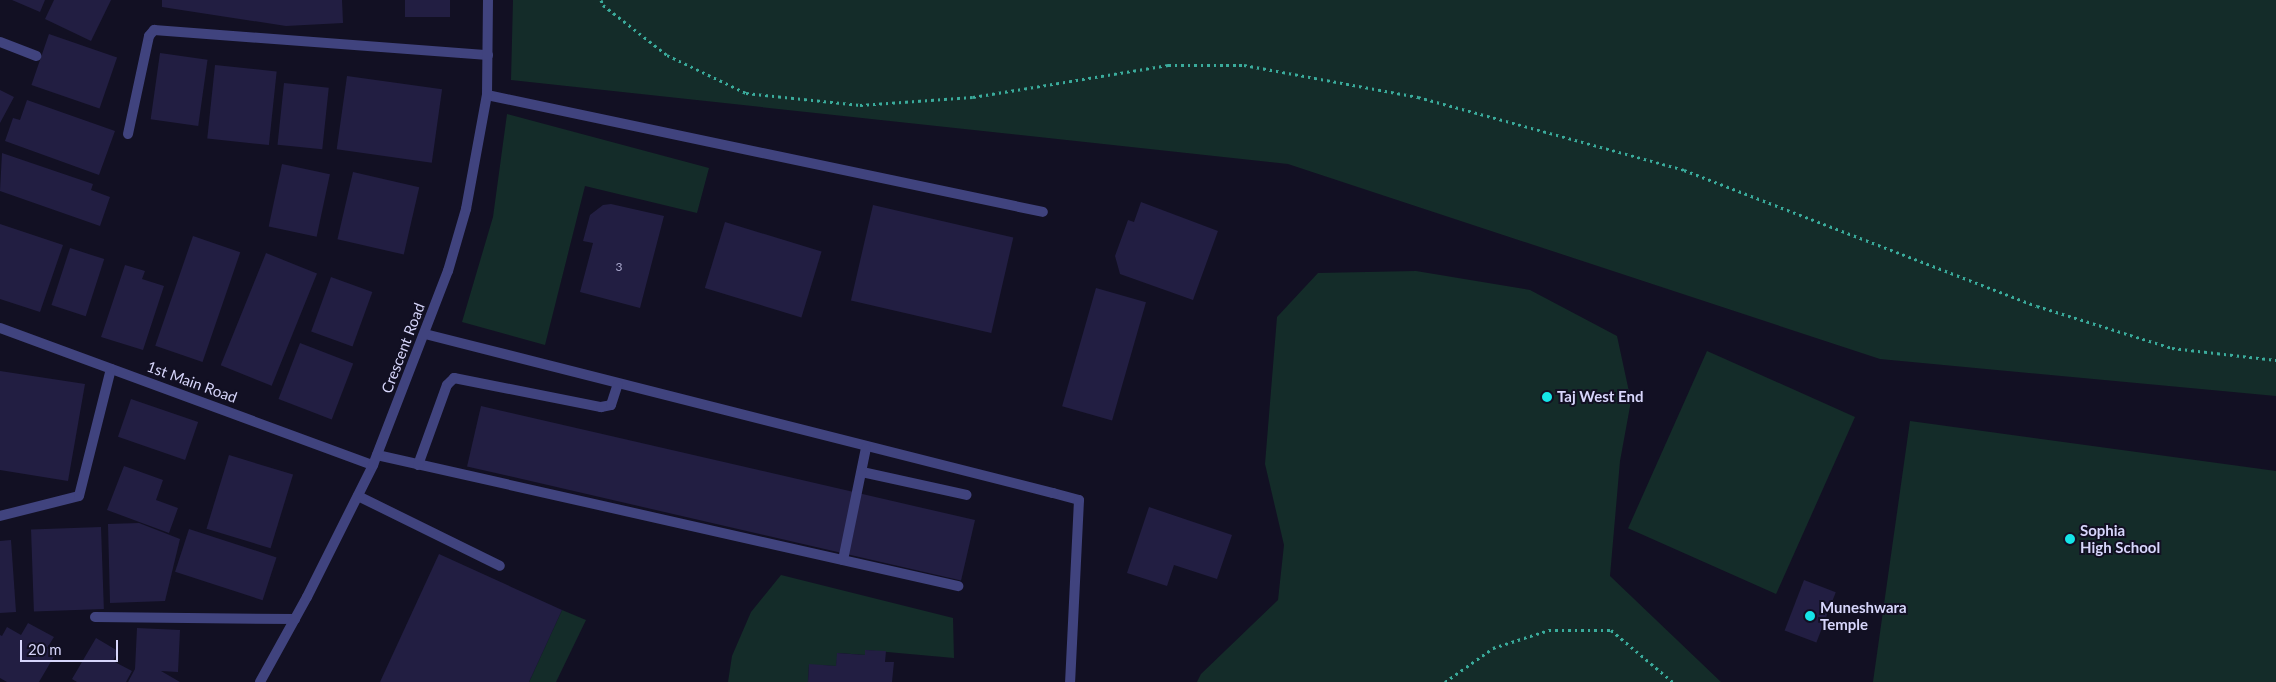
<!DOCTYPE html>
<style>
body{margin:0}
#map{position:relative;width:2276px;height:682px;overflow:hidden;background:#121023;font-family:Lato,sans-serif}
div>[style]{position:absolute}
.green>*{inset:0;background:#142c29;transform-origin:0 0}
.building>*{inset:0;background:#221e42;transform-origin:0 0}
.path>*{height:3px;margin-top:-1.5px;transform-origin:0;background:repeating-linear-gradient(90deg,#3aab9b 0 2.5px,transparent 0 6.5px)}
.lane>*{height:10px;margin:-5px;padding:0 5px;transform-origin:5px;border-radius:5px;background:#40437e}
.street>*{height:10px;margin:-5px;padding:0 5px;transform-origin:5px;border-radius:5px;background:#40437e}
.dots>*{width:14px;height:14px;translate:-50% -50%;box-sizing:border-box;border:2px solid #121023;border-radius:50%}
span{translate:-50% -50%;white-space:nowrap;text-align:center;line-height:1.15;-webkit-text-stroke:4px #121023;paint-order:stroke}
.number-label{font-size:12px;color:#aaa8cd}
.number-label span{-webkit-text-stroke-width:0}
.street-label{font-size:15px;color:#d7d6fb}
.poi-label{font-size:15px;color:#d7d6fb;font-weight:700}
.left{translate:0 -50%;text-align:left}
.scale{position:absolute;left:20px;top:640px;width:98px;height:22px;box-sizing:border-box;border:2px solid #d7d6fb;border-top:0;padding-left:6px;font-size:15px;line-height:18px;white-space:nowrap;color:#d7d6fb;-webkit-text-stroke:4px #121023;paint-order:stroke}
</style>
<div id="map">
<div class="green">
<div style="clip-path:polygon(513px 0,2276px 0,2276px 396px,1880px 359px,1288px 164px,511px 80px)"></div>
<div style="clip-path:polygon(507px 114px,709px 168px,697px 213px,585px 186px,545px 345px,462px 322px,493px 217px)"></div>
<div style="clip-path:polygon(1416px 271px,1530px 290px,1617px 336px,1631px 401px,1620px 461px,1610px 576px,1721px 682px,1197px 682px,1201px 674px,1278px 600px,1284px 545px,1265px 464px,1277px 317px,1318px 273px)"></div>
<div style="left:1707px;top:351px;width:162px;height:194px;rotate:24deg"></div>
<div style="clip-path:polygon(1910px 421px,2276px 471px,2276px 682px,1873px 682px)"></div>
<div style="clip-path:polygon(781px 575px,953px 618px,954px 658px,865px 650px,865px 655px,838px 653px,836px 666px,809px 665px,808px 682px,728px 682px,732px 656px,751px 612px)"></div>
<div style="clip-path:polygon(562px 610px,586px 620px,556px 682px,529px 682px)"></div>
</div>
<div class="building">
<div style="clip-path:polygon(12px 0,45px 0,40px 12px)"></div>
<div style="clip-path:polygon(54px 0,111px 0,91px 41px,45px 19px)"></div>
<div style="clip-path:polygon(162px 0,342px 0,343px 23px,286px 26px,162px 7px)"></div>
<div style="left:405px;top:0;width:45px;height:17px"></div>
<div style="left:49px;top:34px;width:72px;height:54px;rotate:19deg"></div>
<div style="left:160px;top:53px;width:48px;height:67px;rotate:8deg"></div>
<div style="left:215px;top:65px;width:62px;height:74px;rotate:6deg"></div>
<div style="left:347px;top:76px;width:96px;height:74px;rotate:8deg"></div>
<div style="left:284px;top:83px;width:45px;height:62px;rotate:6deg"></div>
<div style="clip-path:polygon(0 90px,14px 97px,0 123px)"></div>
<div style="clip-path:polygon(27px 100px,115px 131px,99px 175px,5px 141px,13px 118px,20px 120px)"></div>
<div style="clip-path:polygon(2px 153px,93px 184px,91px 190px,110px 197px,100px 226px,0 191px)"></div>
<div style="left:282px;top:164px;width:49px;height:64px;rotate:12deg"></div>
<div style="left:353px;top:172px;width:68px;height:69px;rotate:13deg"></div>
<div style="clip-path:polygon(1141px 202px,1218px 231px,1193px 300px,1120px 274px,1115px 256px,1128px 220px,1134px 222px)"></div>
<div style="clip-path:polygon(611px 204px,664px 216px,640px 308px,580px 292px,593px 243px,583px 241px,590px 215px,603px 205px)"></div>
<div style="left:873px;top:205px;width:144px;height:98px;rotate:13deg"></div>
<div style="left:725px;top:222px;width:101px;height:69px;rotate:17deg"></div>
<div style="clip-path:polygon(0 224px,63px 245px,40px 312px,0 299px)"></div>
<div style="left:193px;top:236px;width:50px;height:116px;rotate:19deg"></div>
<div style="left:70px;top:248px;width:36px;height:60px;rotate:18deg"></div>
<div style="left:266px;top:253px;width:55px;height:121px;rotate:22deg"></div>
<div style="clip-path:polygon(125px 265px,145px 271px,142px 279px,164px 286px,143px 350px,101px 337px)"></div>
<div style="left:331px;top:277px;width:44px;height:58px;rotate:20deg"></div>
<div style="left:1096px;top:288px;width:52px;height:123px;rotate:16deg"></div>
<div style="left:300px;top:343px;width:57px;height:60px;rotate:21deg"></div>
<div style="clip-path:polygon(0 371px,85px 384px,68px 481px,0 470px)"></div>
<div style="left:131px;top:399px;width:71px;height:40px;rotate:19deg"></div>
<div style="left:481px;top:406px;width:507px;height:62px;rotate:13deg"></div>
<div style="left:229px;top:455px;width:67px;height:77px;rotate:17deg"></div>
<div style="clip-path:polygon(124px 466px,163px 480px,156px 500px,178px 508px,169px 533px,107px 510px)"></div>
<div style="clip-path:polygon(1149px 507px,1232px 535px,1217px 579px,1174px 565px,1167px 586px,1127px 573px)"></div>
<div style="clip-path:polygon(139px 523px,180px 539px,165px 601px,110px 603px,108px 524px)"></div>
<div style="left:101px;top:527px;width:82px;height:70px;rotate:88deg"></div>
<div style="left:189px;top:529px;width:92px;height:45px;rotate:18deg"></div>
<div style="clip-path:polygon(11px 540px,16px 612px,0 613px,0 541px)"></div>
<div style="clip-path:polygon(439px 554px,562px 610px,529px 682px,380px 682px)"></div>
<div style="left:1804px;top:580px;width:34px;height:54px;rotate:21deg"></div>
<div style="clip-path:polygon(28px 623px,54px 637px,47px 648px,56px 653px,39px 682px,7px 682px,0 678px,0 635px,2px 636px,7px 627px,21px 635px)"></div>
<div style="clip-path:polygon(137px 628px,180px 630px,178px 672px,161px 671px,180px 682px,128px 682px,135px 669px)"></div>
<div style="clip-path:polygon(96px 638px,118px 651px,113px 661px,132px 671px,126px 682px,77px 682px,72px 679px)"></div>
<div style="clip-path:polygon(865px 650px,886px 651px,885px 662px,894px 662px,892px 682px,808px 682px,809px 664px,836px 666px,837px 653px,865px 655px)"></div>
</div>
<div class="path">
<div style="left:601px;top:0;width:5px;rotate:68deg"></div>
<div style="left:603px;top:5px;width:81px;rotate:38deg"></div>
<div style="left:667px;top:55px;width:88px;rotate:25.7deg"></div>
<div style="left:746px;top:93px;width:115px;rotate:6deg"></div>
<div style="left:860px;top:105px;width:113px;rotate:-4deg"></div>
<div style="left:973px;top:97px;width:198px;rotate:-9.3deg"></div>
<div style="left:1168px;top:65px;width:76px"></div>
<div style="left:1244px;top:65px;width:177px;rotate:10.4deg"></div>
<div style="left:1418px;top:97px;width:276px;rotate:15.3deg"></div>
<div style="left:1684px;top:170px;width:378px;rotate:21.1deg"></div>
<div style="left:2037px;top:306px;width:141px;rotate:17.3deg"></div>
<div style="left:2172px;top:348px;width:105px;rotate:6.6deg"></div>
<div style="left:1445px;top:682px;width:59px;rotate:-35.3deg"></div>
<div style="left:1493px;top:648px;width:59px;rotate:-17.8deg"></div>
<div style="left:1549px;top:630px;width:62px"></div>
<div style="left:1611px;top:630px;width:81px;rotate:40deg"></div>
</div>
<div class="lane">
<div style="left:487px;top:95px;width:568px;rotate:11.88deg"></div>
<div style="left:1053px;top:493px;width:27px;rotate:15deg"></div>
<div style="left:1079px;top:500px;width:182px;rotate:92.8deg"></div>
<div style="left:358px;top:496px;width:158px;rotate:26.2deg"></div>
<div style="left:95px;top:617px;width:200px;rotate:0.6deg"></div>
</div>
<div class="street">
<div style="left:0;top:42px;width:39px;rotate:21deg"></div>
<div style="left:128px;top:134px;width:100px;rotate:-77.9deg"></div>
<div style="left:149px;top:36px;width:8px;rotate:-50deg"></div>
<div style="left:154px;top:30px;width:335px;rotate:4.3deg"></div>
<div style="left:0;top:328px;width:397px;rotate:20.2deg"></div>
<div style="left:425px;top:334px;width:648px;rotate:14.21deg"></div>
<div style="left:377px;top:455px;width:596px;rotate:12.71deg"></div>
<div style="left:418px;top:465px;width:85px;rotate:-70.1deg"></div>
<div style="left:447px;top:385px;width:10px;rotate:-45deg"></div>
<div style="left:454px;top:378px;width:150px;rotate:11.2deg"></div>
<div style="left:601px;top:407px;width:10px;rotate:-11deg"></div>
<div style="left:611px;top:405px;width:22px;rotate:-72deg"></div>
<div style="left:862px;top:472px;width:107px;rotate:12.4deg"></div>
<div style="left:0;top:516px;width:81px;rotate:-14.2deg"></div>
<div style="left:79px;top:496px;width:131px;rotate:-75.9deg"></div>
<div style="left:843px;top:560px;width:114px;rotate:-78.4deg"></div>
<div style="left:260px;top:682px;width:97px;rotate:-61.1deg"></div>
<div style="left:307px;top:597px;width:148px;rotate:-63.4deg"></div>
<div style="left:373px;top:465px;width:208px;rotate:-68.9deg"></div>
<div style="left:448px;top:271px;width:65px;rotate:-73.8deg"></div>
<div style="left:466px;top:209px;width:116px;rotate:-79.6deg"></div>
<div style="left:487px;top:95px;width:95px;rotate:-89.4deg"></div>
</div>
<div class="dots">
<div style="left:1547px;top:397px;background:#15e5e8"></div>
<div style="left:2070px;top:539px;background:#15e5e8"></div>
<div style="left:1810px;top:616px;background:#15e5e8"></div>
</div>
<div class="number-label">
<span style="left:619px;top:267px">3</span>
</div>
<div class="street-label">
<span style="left:403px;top:348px;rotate:-69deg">Crescent Road</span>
<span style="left:192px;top:382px;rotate:20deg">1st Main Road</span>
</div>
<div class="poi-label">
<span class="left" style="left:1557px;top:397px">Taj West End</span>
<span class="left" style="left:2080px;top:539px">Sophia<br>High School</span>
<span class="left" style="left:1820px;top:616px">Muneshwara<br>Temple</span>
</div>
<div class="scale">20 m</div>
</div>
